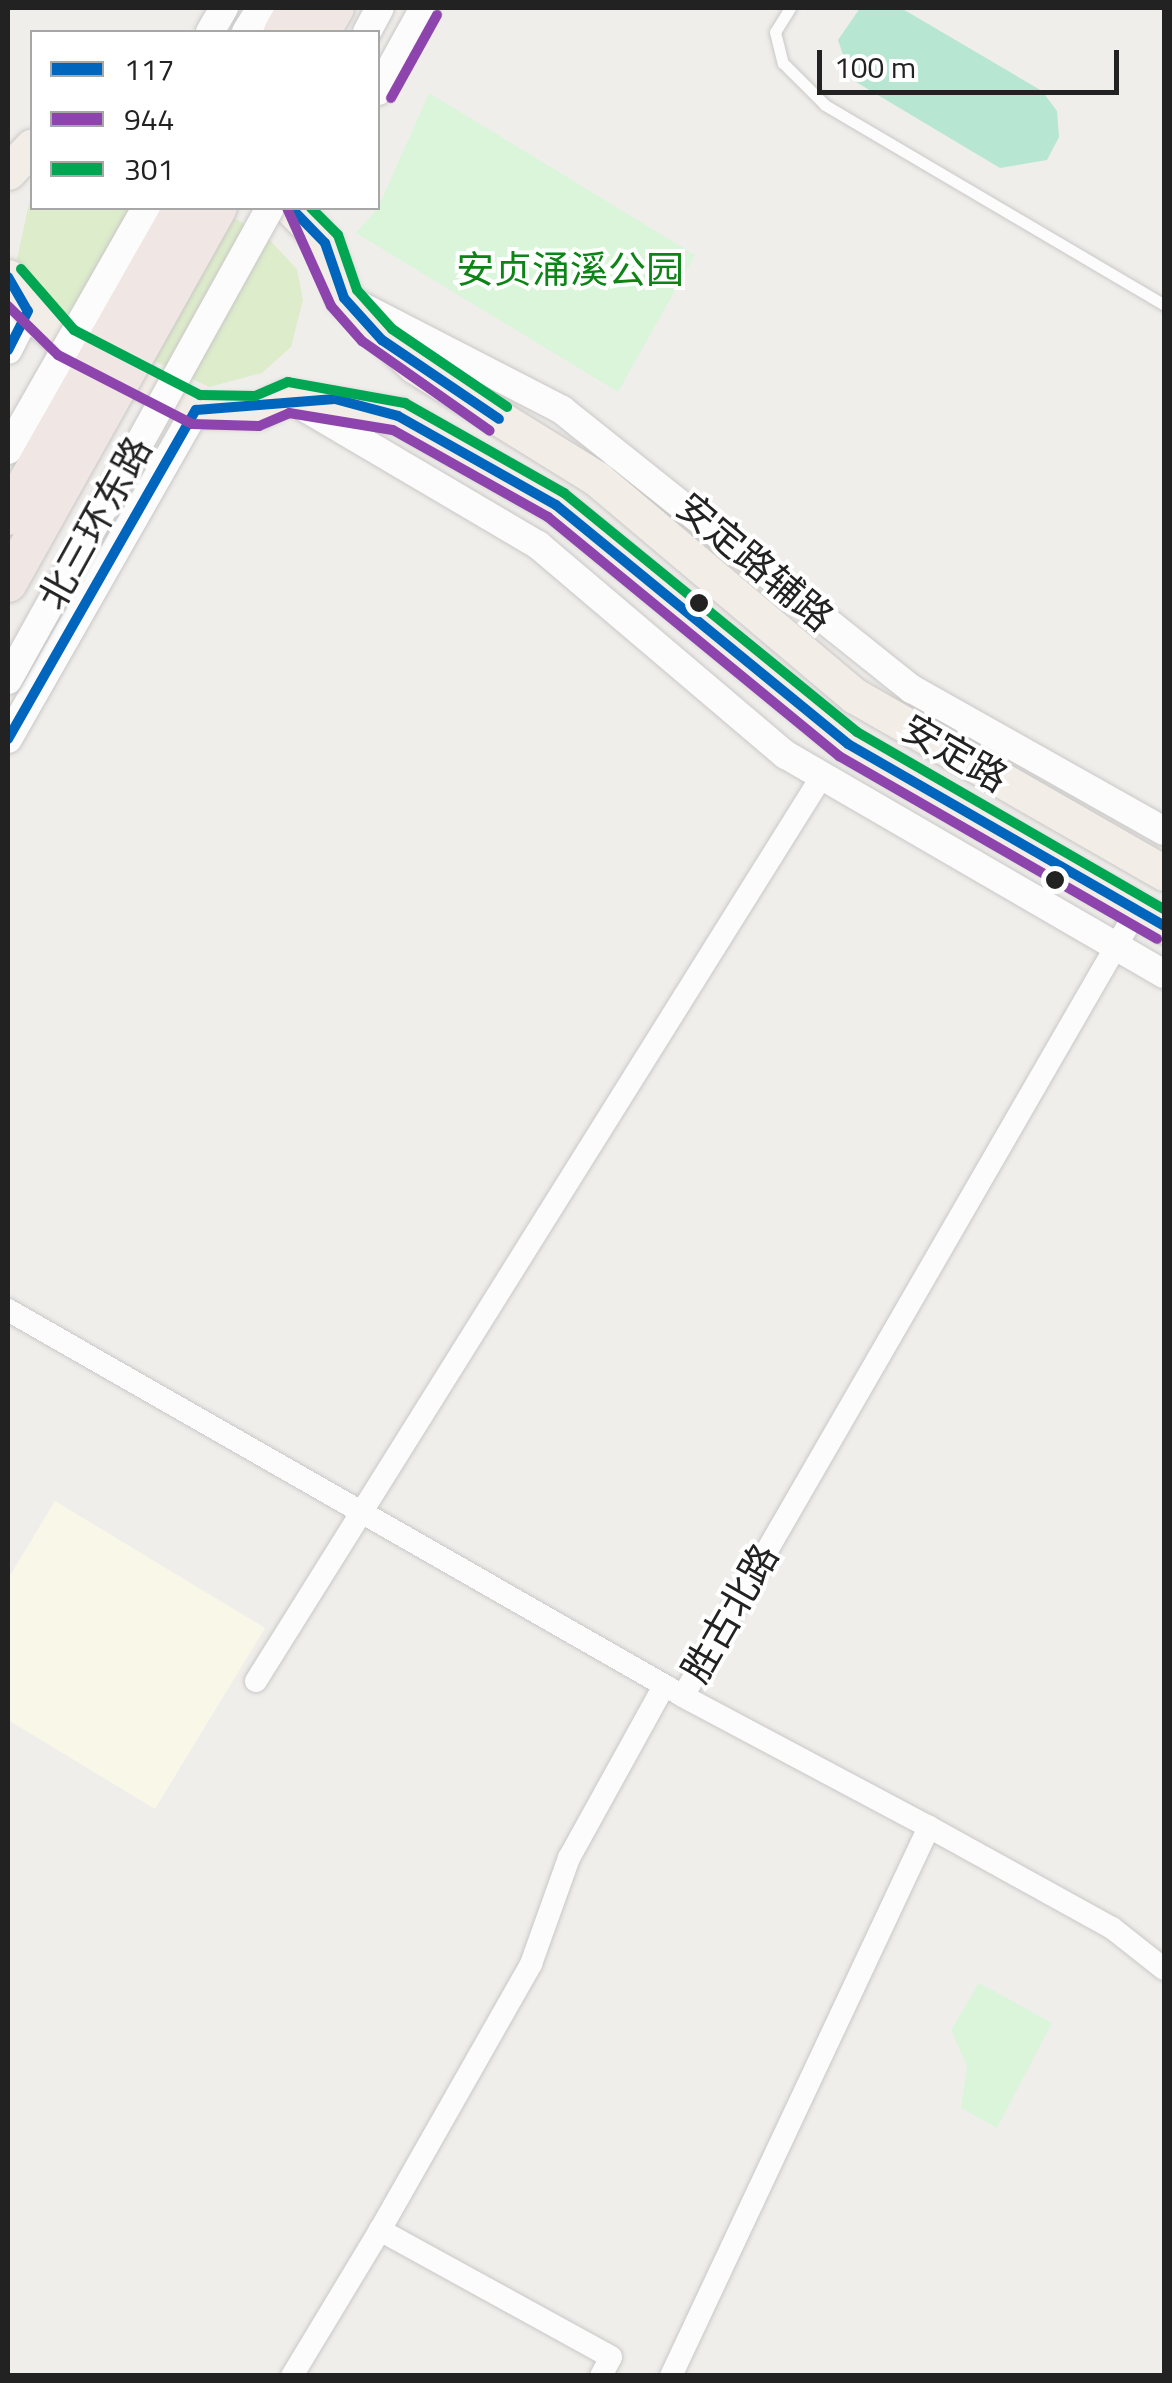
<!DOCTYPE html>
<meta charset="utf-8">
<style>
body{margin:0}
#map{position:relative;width:1172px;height:2383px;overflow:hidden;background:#f0eeeb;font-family:"Titillium Web","Noto Sans SC",sans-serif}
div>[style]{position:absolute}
.education>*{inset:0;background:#f8f7e8}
.grass>*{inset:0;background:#ddeccb}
.park>*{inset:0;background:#daf5da}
.pitch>*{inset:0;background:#b7e6d2}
.roads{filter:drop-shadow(0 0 2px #c9c8c7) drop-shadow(0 0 2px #c9c8c7)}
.service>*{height:11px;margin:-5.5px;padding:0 5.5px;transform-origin:5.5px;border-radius:5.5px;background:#fdfcfc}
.minor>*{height:22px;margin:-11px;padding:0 11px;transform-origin:11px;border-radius:11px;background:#fdfcfc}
.tertiary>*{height:28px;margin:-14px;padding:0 14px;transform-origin:14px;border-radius:14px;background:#fdfcfc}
.primary>*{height:35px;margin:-17.5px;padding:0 17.5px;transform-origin:17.5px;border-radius:17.5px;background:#f3ede7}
.trunk>*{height:38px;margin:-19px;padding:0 19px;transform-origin:19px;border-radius:19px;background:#f0e6e4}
.bridges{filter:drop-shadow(0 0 2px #c9c8c7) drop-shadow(0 0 2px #c9c8c7)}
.tertiary-bridge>*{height:28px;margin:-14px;padding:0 14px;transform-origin:14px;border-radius:14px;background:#fdfcfc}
.trunk-bridge>*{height:38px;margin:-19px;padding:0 19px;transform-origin:19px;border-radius:19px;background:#f0e6e4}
.bus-1>*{height:10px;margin:-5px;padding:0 5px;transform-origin:5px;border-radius:5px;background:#0065bd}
.bus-2>*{height:10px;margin:-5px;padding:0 5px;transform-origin:5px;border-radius:5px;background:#8e44ad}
.bus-3>*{height:10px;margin:-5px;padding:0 5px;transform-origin:5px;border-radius:5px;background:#00a651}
.dots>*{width:28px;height:28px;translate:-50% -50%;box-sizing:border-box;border:5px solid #fff;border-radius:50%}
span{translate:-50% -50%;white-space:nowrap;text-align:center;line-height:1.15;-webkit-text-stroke:8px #fff;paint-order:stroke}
.park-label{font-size:38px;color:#0c8416}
.street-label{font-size:38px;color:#222}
.frame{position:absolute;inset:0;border:10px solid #222;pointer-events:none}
.legend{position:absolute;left:30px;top:30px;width:350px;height:180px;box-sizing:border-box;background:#fff;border:2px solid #a7a7a7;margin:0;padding:12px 18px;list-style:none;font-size:30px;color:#222}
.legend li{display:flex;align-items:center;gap:20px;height:50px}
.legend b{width:50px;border:2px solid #a7a7a7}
.scale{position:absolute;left:817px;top:50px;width:302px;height:45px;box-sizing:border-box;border:5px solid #222;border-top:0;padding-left:12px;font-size:30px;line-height:35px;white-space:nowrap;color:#222;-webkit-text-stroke:8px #fff;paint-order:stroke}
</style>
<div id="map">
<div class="education">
<div style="clip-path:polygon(55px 1501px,265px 1628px,155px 1809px,8px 1720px,8px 1579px)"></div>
</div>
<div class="grass">
<div style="clip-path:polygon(32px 190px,32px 208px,216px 208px,265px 235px,297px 269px,303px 300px,291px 347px,262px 373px,209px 387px,52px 312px,17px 259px)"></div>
</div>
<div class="park">
<div style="clip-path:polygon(429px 93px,695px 255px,618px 392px,356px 233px,378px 208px)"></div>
<div style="clip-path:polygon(979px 1983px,1052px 2023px,997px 2128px,961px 2108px,967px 2066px,951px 2030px)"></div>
</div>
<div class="pitch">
<div style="clip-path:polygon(860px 8px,901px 8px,1042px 91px,1057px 111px,1059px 137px,1047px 160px,1000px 168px,851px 79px,838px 40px)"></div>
</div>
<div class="roads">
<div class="service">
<div style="left:790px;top:8px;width:28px;rotate:122deg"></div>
<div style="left:775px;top:32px;width:32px;rotate:76deg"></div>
<div style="left:783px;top:63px;width:59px;rotate:45deg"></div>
<div style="left:825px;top:105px;width:394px;rotate:30.5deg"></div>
</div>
<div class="minor">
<div style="left:8px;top:1310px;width:778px;rotate:29.76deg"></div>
<div style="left:683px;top:1696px;width:908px;rotate:-59.99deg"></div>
<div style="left:256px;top:1681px;width:1067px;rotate:-57.98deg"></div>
<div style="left:929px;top:1827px;width:209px;rotate:28.9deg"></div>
<div style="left:1112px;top:1928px;width:66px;rotate:38.3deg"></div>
<div style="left:292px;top:2376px;width:170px;rotate:-58.9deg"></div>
<div style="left:601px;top:2376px;width:21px;rotate:-62deg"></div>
<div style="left:611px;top:2357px;width:264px;rotate:-151.2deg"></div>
<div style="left:380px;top:2230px;width:306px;rotate:-60.4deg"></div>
<div style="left:531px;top:1964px;width:113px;rotate:-70.3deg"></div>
<div style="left:569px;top:1858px;width:196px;rotate:-61.1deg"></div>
<div style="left:671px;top:2376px;width:607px;rotate:-64.83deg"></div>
<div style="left:929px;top:1827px;width:279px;rotate:-152deg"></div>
</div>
<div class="tertiary">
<div style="left:210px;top:32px;width:28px;rotate:-60deg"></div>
<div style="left:246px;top:32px;width:28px;rotate:-58deg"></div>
<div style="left:367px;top:32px;width:27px;rotate:-62deg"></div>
<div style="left:378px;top:91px;width:95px;rotate:-61deg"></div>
<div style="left:359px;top:305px;width:229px;rotate:27.3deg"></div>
<div style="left:562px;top:410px;width:448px;rotate:38.6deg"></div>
<div style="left:912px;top:689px;width:289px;rotate:29.4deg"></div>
<div style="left:8px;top:350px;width:44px;rotate:-62.9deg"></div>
<div style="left:297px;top:403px;width:280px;rotate:30.5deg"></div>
<div style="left:538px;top:545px;width:325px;rotate:40.3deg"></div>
<div style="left:786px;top:755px;width:437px;rotate:30.1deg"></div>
<div style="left:8px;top:739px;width:379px;rotate:-60.3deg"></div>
</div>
<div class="primary">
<div style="left:8px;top:172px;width:35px;rotate:-47deg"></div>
<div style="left:291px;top:208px;width:49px;rotate:45.8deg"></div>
<div style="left:325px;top:243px;width:58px;rotate:70.9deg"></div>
<div style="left:344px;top:298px;width:98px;rotate:43.8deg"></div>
<div style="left:415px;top:366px;width:214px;rotate:31.8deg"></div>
<div style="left:597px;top:479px;width:337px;rotate:40.1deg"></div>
<div style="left:855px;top:696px;width:356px;rotate:29.8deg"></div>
<div style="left:8px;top:277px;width:39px;rotate:60deg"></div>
<div style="left:28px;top:311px;width:50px;rotate:40.1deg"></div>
<div style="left:66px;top:343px;width:146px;rotate:27.3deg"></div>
<div style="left:196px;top:410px;width:62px;rotate:0.9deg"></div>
<div style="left:258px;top:411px;width:32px;rotate:-26deg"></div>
<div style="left:287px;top:397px;width:113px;rotate:9.7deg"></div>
<div style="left:398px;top:416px;width:181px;rotate:29.4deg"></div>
<div style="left:556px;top:505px;width:377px;rotate:39.3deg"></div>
<div style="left:848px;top:744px;width:365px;rotate:29.9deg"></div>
</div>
<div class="trunk">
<div style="left:283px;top:32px;width:28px;rotate:-60deg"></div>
<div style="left:321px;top:32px;width:28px;rotate:-60deg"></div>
</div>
</div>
<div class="bridges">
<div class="tertiary-bridge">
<div style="left:8px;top:450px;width:279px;rotate:-60.3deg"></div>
<div style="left:8px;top:680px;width:540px;rotate:-60.97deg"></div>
</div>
<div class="trunk-bridge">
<div style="left:8px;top:516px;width:354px;rotate:-60.4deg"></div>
<div style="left:8px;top:583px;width:430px;rotate:-60.8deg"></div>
</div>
</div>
<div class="bus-1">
<div style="left:291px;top:208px;width:49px;rotate:45.8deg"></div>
<div style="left:325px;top:243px;width:58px;rotate:70.9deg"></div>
<div style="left:344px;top:298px;width:57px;rotate:47.9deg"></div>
<div style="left:382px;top:340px;width:141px;rotate:34deg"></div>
<div style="left:8px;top:277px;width:39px;rotate:60deg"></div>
<div style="left:28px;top:311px;width:44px;rotate:117.1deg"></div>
<div style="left:8px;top:739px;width:379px;rotate:-60.3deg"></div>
<div style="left:196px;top:410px;width:139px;rotate:-4.5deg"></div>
<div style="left:335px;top:399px;width:65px;rotate:15.1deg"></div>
<div style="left:398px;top:416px;width:181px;rotate:29.4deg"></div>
<div style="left:556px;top:505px;width:377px;rotate:39.3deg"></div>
<div style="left:848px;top:744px;width:365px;rotate:29.9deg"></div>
</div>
<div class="bus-2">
<div style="left:391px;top:98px;width:95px;rotate:-61deg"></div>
<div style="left:287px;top:208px;width:107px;rotate:65.8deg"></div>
<div style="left:331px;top:306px;width:47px;rotate:48.5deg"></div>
<div style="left:362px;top:341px;width:156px;rotate:35.1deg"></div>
<div style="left:8px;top:306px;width:70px;rotate:44.4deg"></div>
<div style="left:58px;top:355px;width:151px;rotate:27.2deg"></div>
<div style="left:192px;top:424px;width:67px;rotate:1.7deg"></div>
<div style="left:259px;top:426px;width:33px;rotate:-23deg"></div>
<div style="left:289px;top:413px;width:105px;rotate:9.3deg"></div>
<div style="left:393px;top:430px;width:178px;rotate:29.3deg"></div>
<div style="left:548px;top:517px;width:377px;rotate:39.4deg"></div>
<div style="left:839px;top:756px;width:367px;rotate:29.9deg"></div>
</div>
<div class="bus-3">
<div style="left:311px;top:208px;width:38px;rotate:45deg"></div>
<div style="left:338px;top:235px;width:58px;rotate:70.9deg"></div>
<div style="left:357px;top:290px;width:52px;rotate:48.1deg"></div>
<div style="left:392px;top:329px;width:139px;rotate:34.1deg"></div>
<div style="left:21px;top:269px;width:81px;rotate:49deg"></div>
<div style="left:74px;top:330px;width:142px;rotate:27.3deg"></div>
<div style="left:200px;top:395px;width:55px;rotate:1deg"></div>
<div style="left:255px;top:396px;width:36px;rotate:-23deg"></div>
<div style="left:288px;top:382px;width:119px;rotate:10.2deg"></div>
<div style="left:405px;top:403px;width:183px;rotate:29.5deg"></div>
<div style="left:564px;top:493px;width:378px;rotate:39.2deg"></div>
<div style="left:857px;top:732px;width:354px;rotate:30deg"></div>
</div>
<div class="dots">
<div style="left:699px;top:603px;background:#222"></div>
<div style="left:1055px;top:880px;background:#222"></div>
</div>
<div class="park-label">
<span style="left:570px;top:270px">安贞涌溪公园</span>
</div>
<div class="street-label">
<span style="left:95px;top:523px;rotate:-61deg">北三环东路</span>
<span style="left:755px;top:562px;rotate:40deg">安定路辅路</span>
<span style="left:955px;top:753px;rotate:30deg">安定路</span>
<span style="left:730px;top:1613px;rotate:-60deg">胜古北路</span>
</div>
<div class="frame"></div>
<ul class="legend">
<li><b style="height:12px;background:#0065bd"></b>117</li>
<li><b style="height:12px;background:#8e44ad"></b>944</li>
<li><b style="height:12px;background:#00a651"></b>301</li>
</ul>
<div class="scale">100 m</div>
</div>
